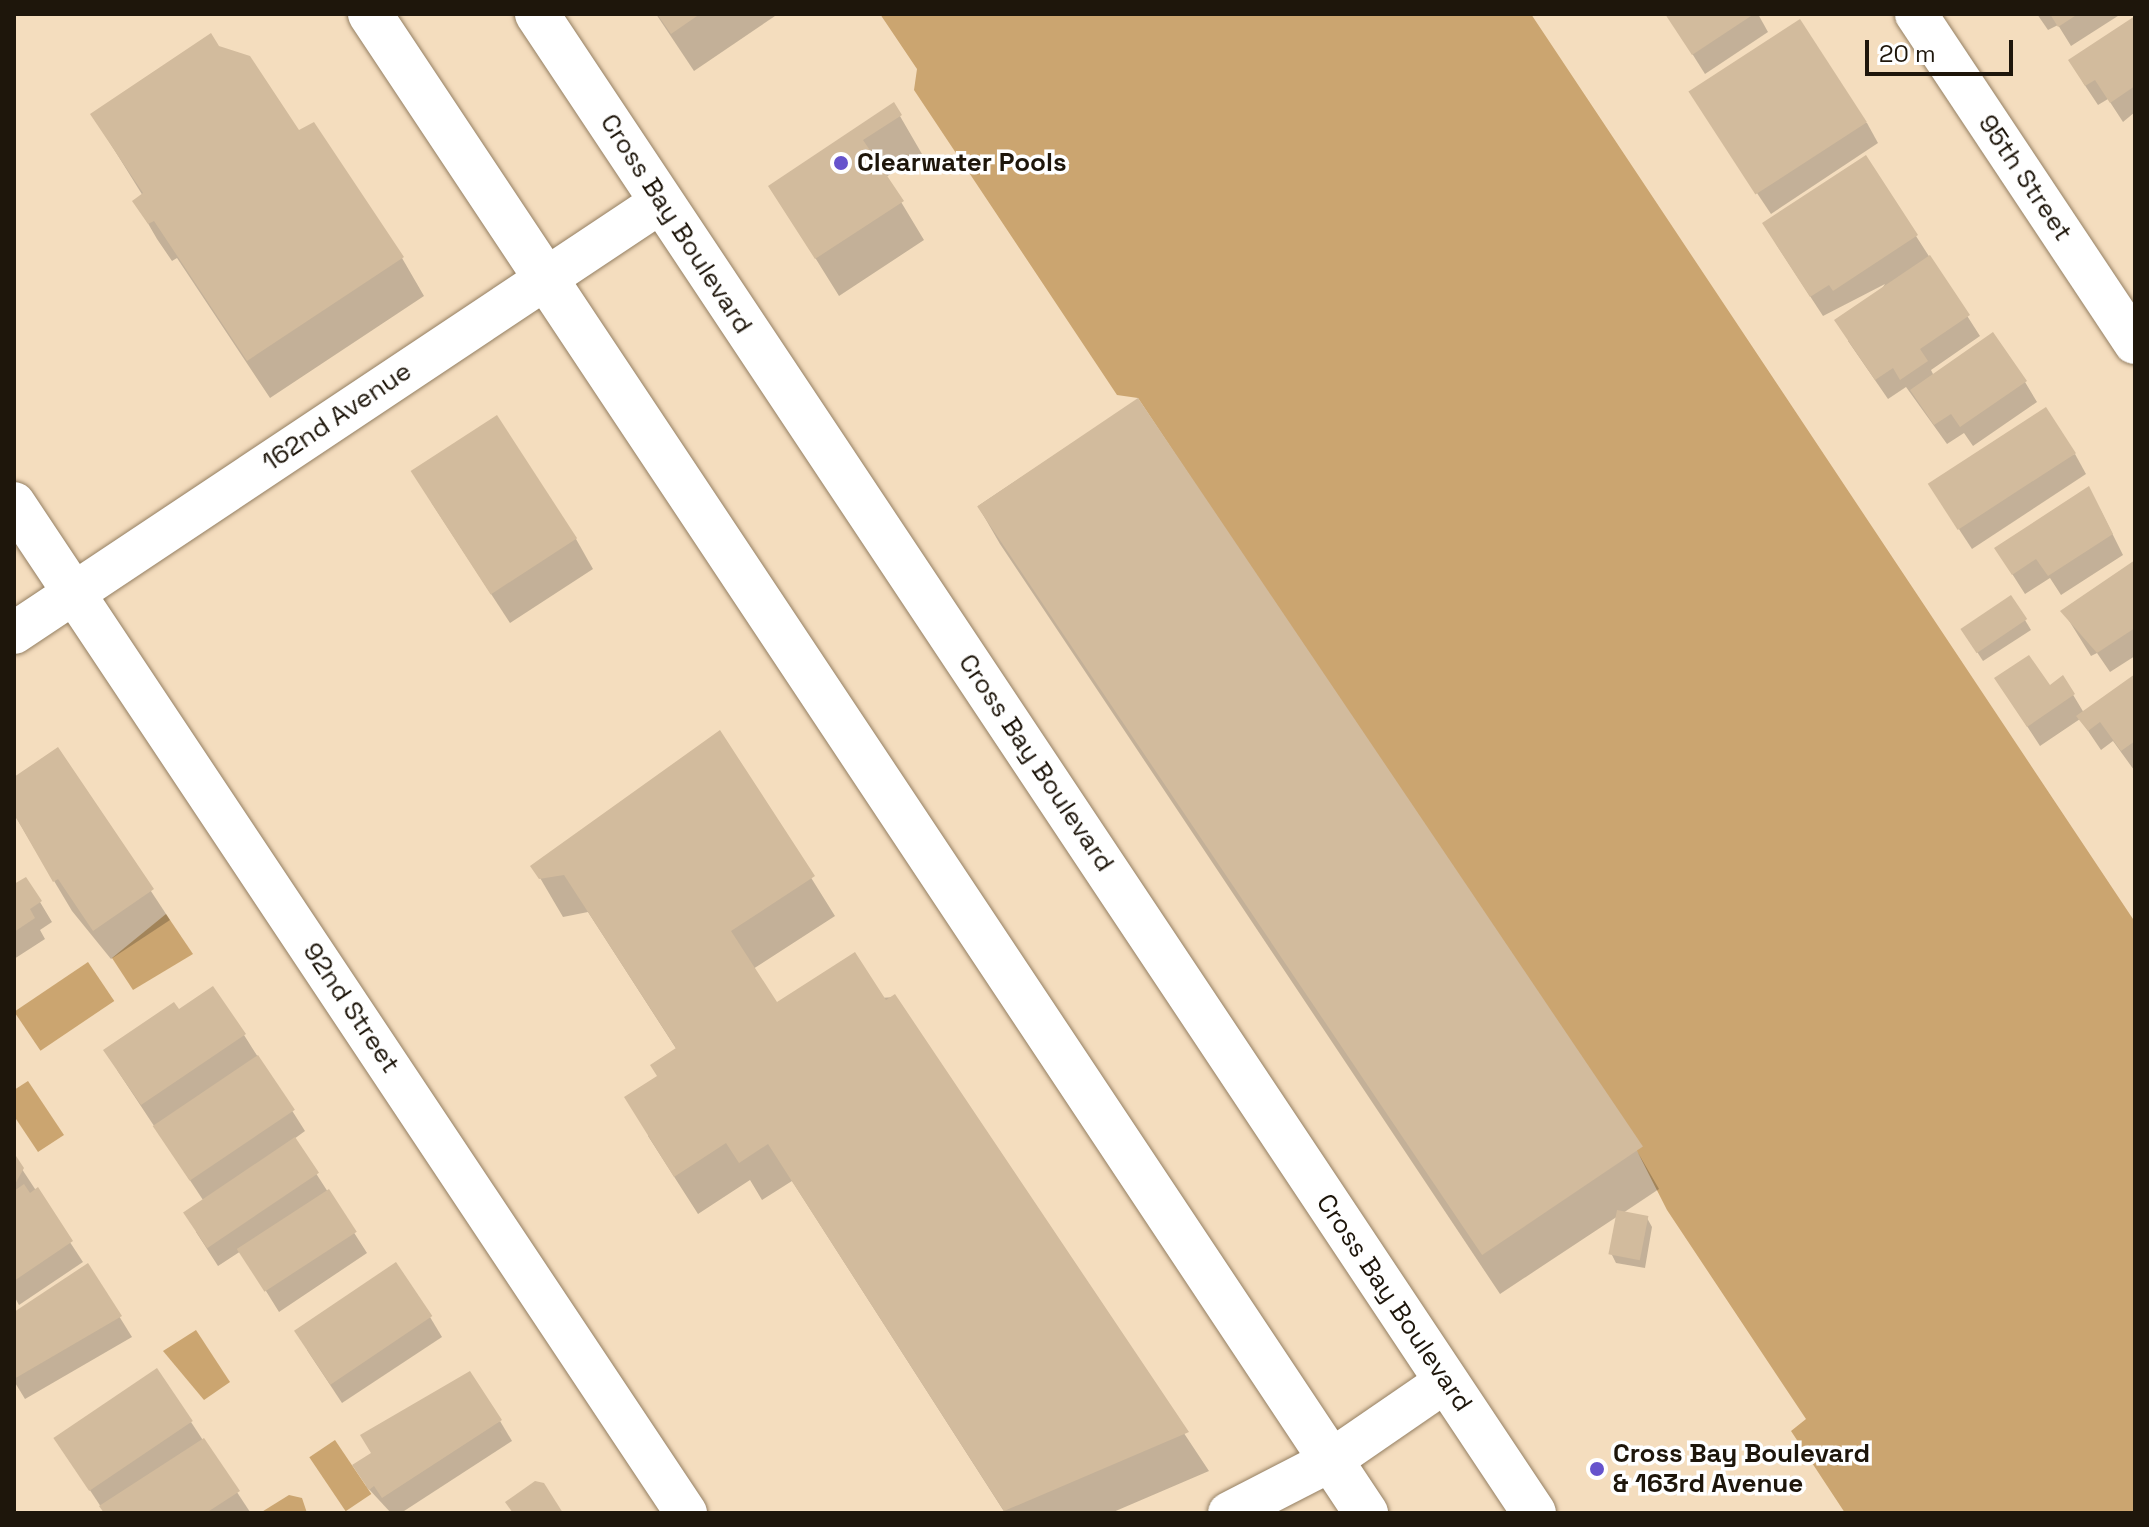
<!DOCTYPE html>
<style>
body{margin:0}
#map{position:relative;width:2149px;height:1527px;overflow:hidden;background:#f4ddbe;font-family:"Space Grotesk",sans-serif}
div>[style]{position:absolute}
.water>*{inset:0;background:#cba570;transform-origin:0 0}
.shadow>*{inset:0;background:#0003}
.building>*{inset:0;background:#d2bb9d;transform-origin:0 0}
.roads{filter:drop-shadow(0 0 2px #947f62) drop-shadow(0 0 2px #947f62)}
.street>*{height:42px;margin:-21px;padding:0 21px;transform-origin:21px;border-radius:21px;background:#fff}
.primary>*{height:44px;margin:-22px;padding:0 22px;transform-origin:22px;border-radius:22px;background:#fff}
.dots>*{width:22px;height:22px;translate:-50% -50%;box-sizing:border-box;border:4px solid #fff;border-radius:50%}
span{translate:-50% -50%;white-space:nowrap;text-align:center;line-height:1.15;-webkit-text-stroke:7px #fff;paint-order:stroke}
.poi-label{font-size:26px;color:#1e160b;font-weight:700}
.left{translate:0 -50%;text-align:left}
.street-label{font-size:26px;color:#1e160b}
.frame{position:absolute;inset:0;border:16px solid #1e160b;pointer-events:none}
.scale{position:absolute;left:1865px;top:40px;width:148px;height:36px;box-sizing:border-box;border:4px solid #1e160b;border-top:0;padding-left:10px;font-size:24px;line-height:28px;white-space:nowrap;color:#1e160b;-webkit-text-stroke:6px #fff;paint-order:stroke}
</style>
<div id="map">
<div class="water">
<div style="clip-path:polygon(880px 14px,1531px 14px,2135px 922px,2135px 1513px,1845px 1513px,1791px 1431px,1806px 1419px,1667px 1210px,1635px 1147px,1138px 398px,1117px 395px,914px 90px,917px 69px)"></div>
<div style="clip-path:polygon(166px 914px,193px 954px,133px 990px,112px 958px)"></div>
<div style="left:88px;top:962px;width:47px;height:89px;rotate:56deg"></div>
<div style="clip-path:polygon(28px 1081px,64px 1135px,38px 1152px,14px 1116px,14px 1090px)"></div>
<div style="clip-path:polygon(196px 1330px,230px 1382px,204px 1400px,163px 1351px)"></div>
<div style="left:335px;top:1440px;width:65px;height:31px;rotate:56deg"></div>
<div style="clip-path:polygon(289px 1495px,302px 1498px,307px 1513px,260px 1513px)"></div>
</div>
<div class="shadow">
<div style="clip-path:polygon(656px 14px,778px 14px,694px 71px)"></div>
<div style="clip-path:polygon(1667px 14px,1758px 14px,1768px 32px,1705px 74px)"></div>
<div style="clip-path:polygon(2037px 14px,2121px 14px,2071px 46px,2058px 25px,2048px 30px)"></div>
<div style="clip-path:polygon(2135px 18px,2135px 112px,2123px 122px,2108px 99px,2098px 105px,2082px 81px)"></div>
<div style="clip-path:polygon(218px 47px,402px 258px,424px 296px,270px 398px,177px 258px,172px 261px,157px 239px,135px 201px,143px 196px,92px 114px)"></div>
<div style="clip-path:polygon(893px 104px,922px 154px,886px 177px,924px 240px,839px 296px,771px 187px)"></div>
<div style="clip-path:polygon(1704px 114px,1867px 123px,1878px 143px,1771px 214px)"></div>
<div style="clip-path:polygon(1916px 236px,1980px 336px,1931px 370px,1934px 376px,2025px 382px,2037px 402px,1973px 446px,1964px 433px,1947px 444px,1906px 387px,1888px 399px,1848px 341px,1885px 284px,1823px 316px,1776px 244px)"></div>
<div style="clip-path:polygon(1137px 400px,1637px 1151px,1659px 1189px,1623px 1213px,1647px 1218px,1652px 1227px,1645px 1268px,1616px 1263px,1611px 1253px,1618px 1216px,1500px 1294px,1000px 544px,978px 506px)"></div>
<div style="clip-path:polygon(2075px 454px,2086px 474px,1972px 549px,1943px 505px)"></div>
<div style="clip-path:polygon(431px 502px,576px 539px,593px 569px,510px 623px)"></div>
<div style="clip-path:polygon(2100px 509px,2123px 555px,2061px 595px,2050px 578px,2025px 594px,2009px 569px)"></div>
<div style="clip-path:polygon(2135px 563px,2135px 656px,2110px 672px,2097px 653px,2091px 656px,2063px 611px)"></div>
<div style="clip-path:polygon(2011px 597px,2031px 630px,1983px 661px,1968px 638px)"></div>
<div style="clip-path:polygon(2135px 676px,2134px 770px,2113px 741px,2101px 750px,2080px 719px,2040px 746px,1996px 679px,2049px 688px,2063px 678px,2084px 713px)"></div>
<div style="clip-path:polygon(720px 732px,835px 916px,753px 969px,777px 1005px,895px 997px,1209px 1471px,1111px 1513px,1005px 1513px,792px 1181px,762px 1200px,750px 1180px,698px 1214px,648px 1136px,659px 1077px,677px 1050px,588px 912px,563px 917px,533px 866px)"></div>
<div style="clip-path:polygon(58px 750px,170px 920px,111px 959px,72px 911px,14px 814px,14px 779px)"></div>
<div style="clip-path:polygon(14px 887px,40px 902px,52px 922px,40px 930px,45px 939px,14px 959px)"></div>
<div style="clip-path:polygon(179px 1012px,244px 1035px,305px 1131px,294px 1139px,367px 1253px,279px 1312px,241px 1251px,218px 1266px,196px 1232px,203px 1200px,117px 1070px)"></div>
<div style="clip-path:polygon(14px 1157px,83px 1262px,19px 1305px,14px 1296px)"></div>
<div style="clip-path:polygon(88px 1266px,132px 1337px,25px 1399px,14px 1381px,14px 1314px)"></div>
<div style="clip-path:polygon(430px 1317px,442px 1337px,342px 1403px,307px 1350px)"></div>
<div style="clip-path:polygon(500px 1421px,512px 1441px,401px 1513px,391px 1513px,366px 1486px)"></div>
<div style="clip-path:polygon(191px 1422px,250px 1512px,105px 1513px,68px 1457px)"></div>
</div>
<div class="building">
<div style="clip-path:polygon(657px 14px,700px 14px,671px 34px)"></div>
<div style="clip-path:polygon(1665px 14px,1754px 14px,1692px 55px)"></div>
<div style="clip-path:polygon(2050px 14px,2078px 14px,2058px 27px)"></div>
<div style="clip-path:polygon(2135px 16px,2135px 86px,2110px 103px,2095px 80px,2085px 86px,2068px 60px)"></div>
<div style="left:1800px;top:19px;width:123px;height:133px;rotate:57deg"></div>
<div style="clip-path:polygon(211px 33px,219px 46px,250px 56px,299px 130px,314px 122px,404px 257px,247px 361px,154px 221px,148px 224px,132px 201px,143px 193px,90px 114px)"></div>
<div style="clip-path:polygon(894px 102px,902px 115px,863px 140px,904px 201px,815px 259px,768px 186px)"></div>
<div style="clip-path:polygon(1866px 155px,1918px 235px,1833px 291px,1829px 285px,1810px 297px,1762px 223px)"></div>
<div style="clip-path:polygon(1930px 255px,1970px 315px,1920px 349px,1928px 361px,1900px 380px,1893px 368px,1875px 380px,1834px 320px)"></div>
<div style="clip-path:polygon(1993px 332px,2027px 381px,1960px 427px,1951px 414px,1934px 425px,1910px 390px)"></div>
<div style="left:1138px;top:398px;width:903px;height:194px;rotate:56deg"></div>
<div style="left:2046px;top:407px;width:55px;height:141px;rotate:57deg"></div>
<div style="left:497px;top:415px;width:147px;height:103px;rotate:57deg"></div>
<div style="clip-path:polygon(2089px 486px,2113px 534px,2048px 576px,2036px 559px,2012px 575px,1994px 548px)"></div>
<div style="clip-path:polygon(2135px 560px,2135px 628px,2097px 653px,2060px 611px)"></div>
<div style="left:2011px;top:595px;width:29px;height:61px;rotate:56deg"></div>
<div style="clip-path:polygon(2029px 655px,2050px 685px,2063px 675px,2075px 694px,2027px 727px,1994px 678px)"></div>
<div style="clip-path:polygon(2135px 674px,2135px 741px,2121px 751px,2100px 722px,2088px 731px,2076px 716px)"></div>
<div style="clip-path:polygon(720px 730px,815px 876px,731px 931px,777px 1002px,855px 952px,886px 1000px,895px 994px,1189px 1432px,1004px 1511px,768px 1144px,739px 1163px,726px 1143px,674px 1177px,624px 1097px,657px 1076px,650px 1065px,676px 1048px,564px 875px,539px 879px,530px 866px)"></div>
<div style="clip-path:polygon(58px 747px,154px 889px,93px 931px,58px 879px,53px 882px,14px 814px,14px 777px)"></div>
<div style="clip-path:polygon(26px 877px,42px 901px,30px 909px,35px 918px,14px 932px,14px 884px)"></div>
<div style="clip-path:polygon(213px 986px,246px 1034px,141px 1105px,103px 1050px,174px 1002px,179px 1009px)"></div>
<div style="left:258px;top:1055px;width:66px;height:127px;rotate:56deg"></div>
<div style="left:295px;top:1137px;width:43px;height:135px;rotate:56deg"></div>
<div style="clip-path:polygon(14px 1153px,24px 1168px,14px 1186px)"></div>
<div style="clip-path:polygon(24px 1184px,30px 1193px,38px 1187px,73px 1241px,14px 1281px,14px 1191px)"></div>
<div style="left:329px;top:1189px;width:51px;height:110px;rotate:57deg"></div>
<div style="left:1617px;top:1210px;width:32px;height:45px;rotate:11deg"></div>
<div style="left:396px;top:1262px;width:65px;height:123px;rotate:56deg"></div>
<div style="clip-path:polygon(88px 1263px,122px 1316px,14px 1379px,14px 1312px)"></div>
<div style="left:157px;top:1368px;width:64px;height:125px;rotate:56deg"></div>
<div style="clip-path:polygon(470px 1371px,502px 1420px,382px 1498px,374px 1486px,369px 1490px,352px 1465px,371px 1453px,360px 1435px)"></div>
<div style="clip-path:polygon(204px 1438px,240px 1491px,206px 1513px,104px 1513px,99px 1506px)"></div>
<div style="clip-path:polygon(535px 1481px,544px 1483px,563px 1513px,513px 1513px,505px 1502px)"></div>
</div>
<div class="roads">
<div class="street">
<div style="left:1916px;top:14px;width:395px;rotate:56.4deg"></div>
<div style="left:14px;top:503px;width:1213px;rotate:56.36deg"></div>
<div style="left:14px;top:633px;width:777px;rotate:-33.67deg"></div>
<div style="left:1229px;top:1513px;width:114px;rotate:-27.2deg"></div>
<div style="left:1330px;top:1461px;width:140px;rotate:-34.5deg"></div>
</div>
<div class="primary">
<div style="left:370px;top:14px;width:1800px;rotate:56.4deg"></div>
<div style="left:537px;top:14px;width:1800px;rotate:56.37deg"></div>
</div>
</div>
<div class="dots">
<div style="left:841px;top:163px;background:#6653cc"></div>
<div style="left:1597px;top:1469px;background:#6653cc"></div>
</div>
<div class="poi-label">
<span class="left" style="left:857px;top:163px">Clearwater Pools</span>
<span class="left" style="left:1613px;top:1469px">Cross Bay Boulevard<br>&amp; 163rd Avenue</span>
</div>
<div class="street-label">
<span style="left:2025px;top:178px;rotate:56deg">95th Street</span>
<span style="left:676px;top:224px;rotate:57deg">Cross Bay Boulevard</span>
<span style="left:337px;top:417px;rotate:-34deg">162nd Avenue</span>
<span style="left:1036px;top:763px;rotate:56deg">Cross Bay Boulevard</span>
<span style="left:351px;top:1008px;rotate:56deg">92nd Street</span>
<span style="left:1394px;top:1303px;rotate:56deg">Cross Bay Boulevard</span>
</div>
<div class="frame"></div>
<div class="scale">20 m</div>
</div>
